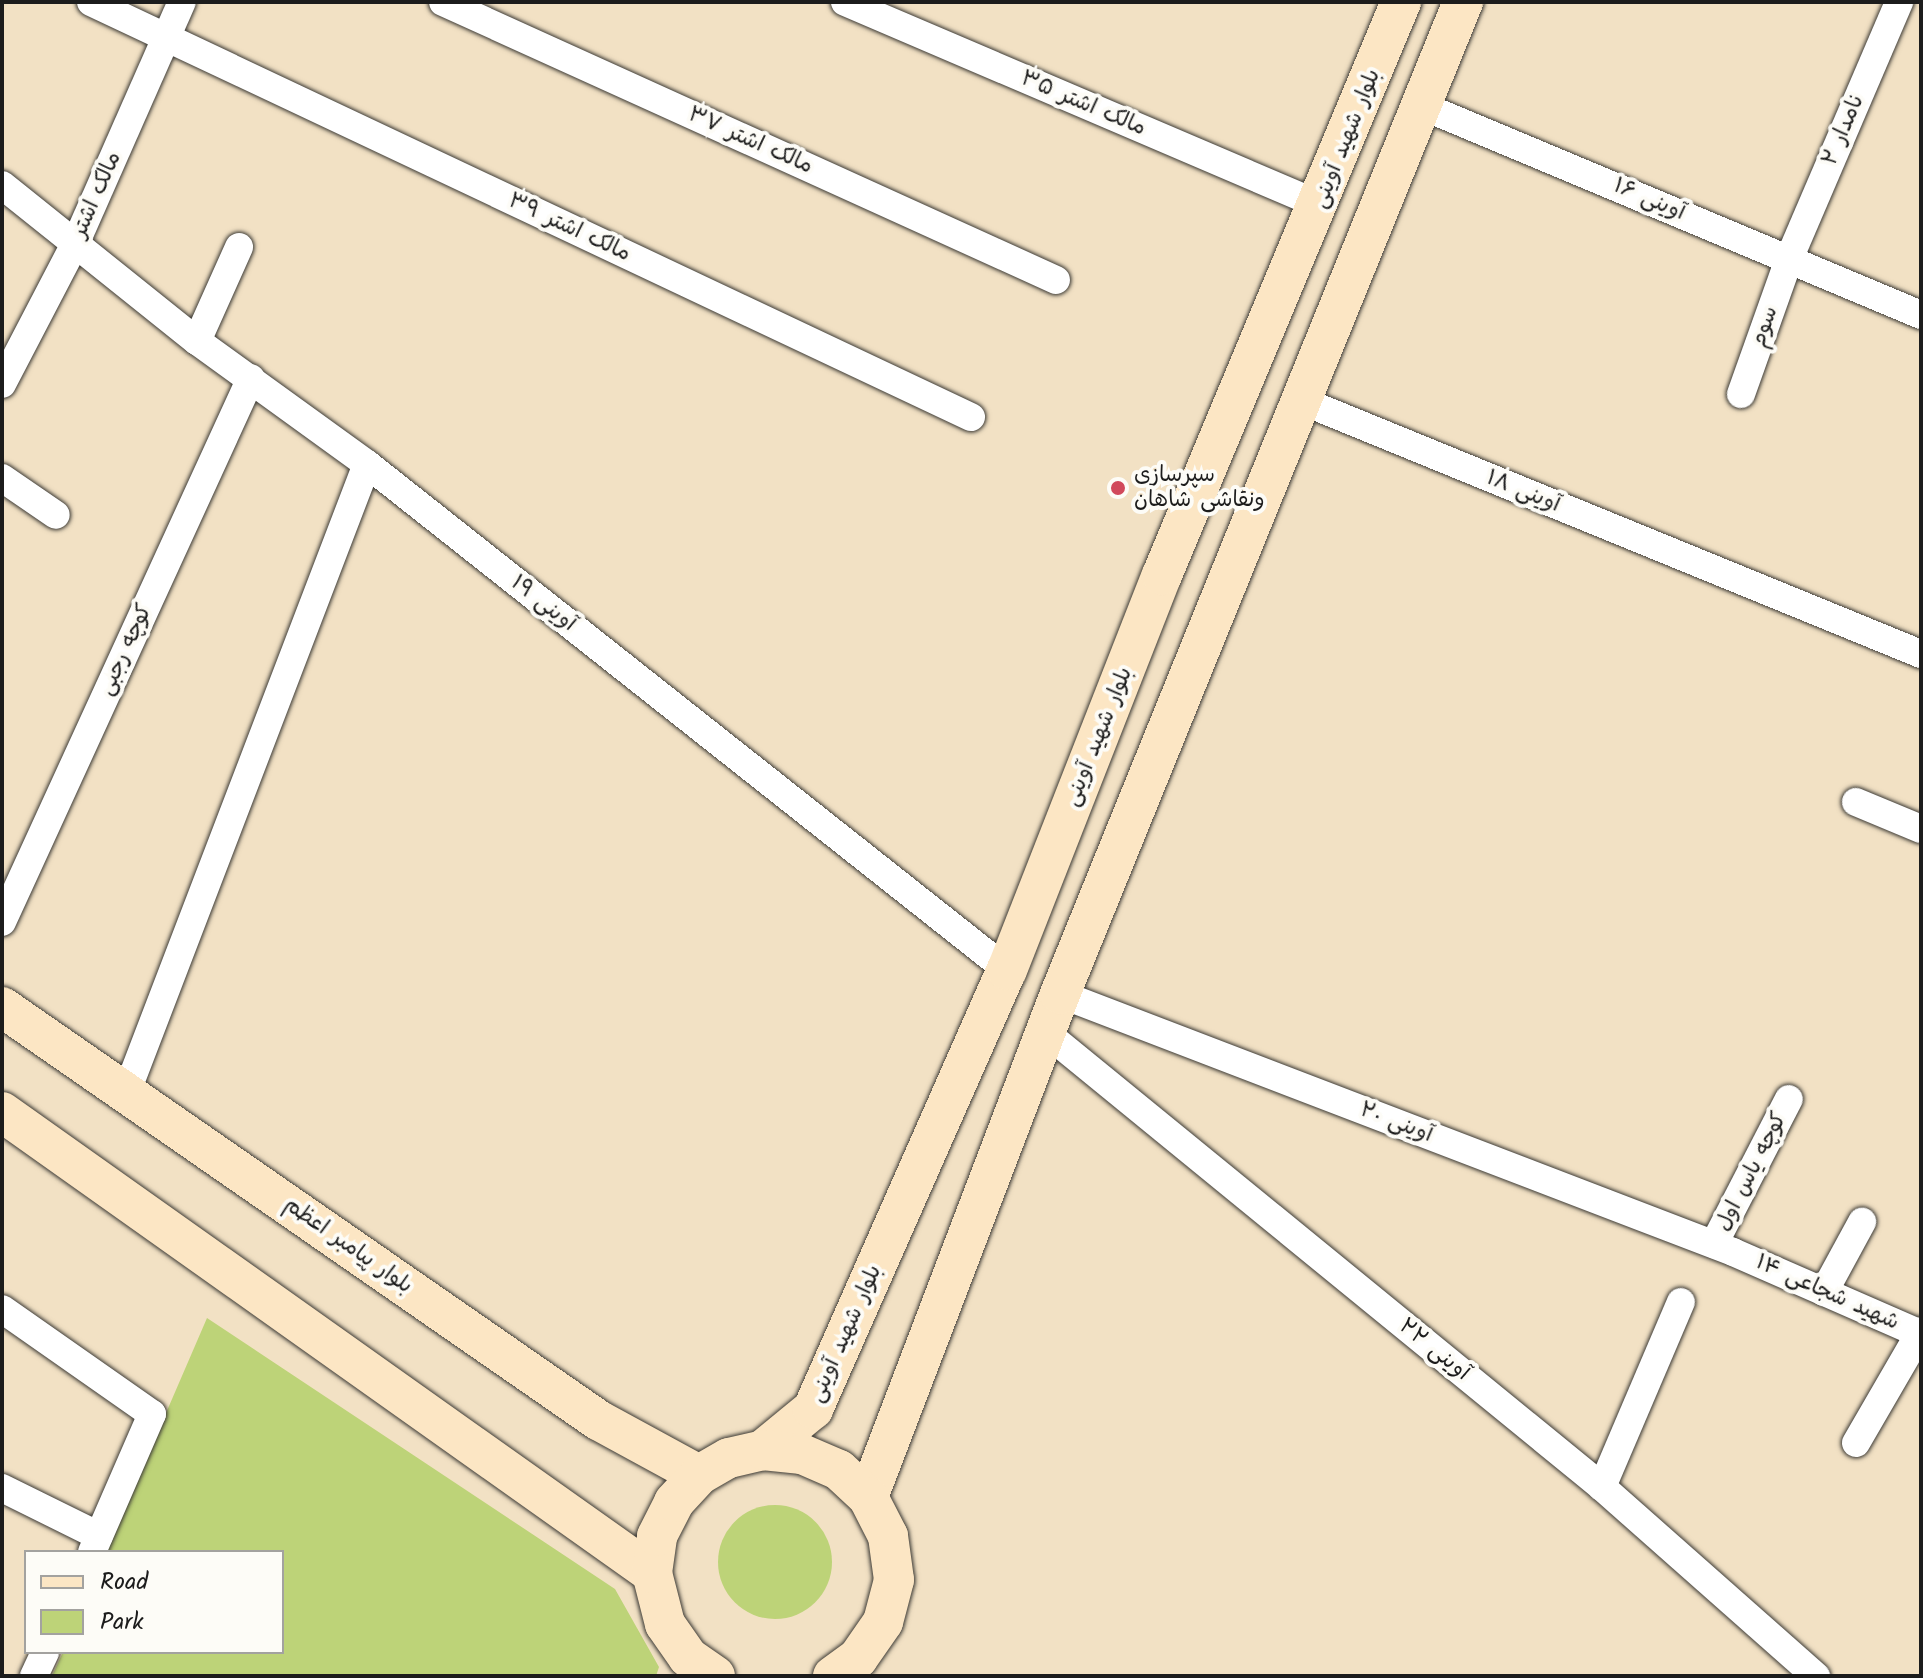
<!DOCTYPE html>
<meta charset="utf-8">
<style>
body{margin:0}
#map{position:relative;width:1923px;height:1678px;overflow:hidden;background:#f2e1c4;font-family:Kalam,"Playpen Sans Arabic",sans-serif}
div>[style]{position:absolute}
.green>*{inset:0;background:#bdd378}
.round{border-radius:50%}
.roads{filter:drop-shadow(0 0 2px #3c3a35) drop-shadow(0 0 2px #3c3a35)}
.street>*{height:28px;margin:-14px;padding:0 14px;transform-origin:14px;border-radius:14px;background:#fff}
.secondary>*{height:40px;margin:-20px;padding:0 20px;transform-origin:20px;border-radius:20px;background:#fce6c4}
.dots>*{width:22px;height:22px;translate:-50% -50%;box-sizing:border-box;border:4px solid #fdfcf7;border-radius:50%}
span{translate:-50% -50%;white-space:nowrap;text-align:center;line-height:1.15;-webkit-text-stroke:8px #fdfcf7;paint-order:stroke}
.street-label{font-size:22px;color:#1c1c1c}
.poi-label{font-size:22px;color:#1c1c1c}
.left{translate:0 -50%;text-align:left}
.frame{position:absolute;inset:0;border:4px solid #1c1c1c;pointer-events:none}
.legend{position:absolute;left:24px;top:1550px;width:260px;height:104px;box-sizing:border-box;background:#fdfcf7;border:2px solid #a3a29f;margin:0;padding:10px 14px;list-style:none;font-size:24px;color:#1c1c1c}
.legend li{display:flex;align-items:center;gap:16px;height:40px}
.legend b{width:40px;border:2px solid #a3a29f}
</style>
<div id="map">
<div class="green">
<div style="clip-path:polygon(207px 1318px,615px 1589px,659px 1667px,656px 1676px,52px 1676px,63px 1652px,282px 1652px,282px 1552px,106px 1552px)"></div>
<div class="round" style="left:718px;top:1505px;width:114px;height:114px"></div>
</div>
<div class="roads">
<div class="street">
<div style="left:91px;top:2px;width:973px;rotate:25.25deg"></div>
<div style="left:443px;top:2px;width:673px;rotate:24.39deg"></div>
<div style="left:845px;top:2px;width:517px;rotate:23.14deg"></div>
<div style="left:1420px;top:105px;width:543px;rotate:22.74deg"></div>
<div style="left:2px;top:185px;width:250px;rotate:38.7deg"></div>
<div style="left:197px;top:341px;width:210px;rotate:35.9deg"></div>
<div style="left:367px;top:464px;width:816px;rotate:38.33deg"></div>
<div style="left:197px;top:341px;width:103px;rotate:-65.9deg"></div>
<div style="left:2px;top:384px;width:160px;rotate:-62.5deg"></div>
<div style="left:76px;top:242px;width:262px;rotate:-66.2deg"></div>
<div style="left:1741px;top:394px;width:143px;rotate:-70.4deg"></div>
<div style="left:1789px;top:259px;width:280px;rotate:-66.8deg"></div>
<div style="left:1300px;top:400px;width:671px;rotate:22.25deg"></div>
<div style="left:2px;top:478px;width:65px;rotate:34.4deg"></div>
<div style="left:1856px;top:802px;width:70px;rotate:22.6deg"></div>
<div style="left:2px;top:922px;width:598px;rotate:-65.41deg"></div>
<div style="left:1060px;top:994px;width:721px;rotate:20.97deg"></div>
<div style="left:1733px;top:1252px;width:205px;rotate:23.6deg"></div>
<div style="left:1045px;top:1032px;width:719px;rotate:39.24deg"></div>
<div style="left:1602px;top:1487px;width:286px;rotate:41.5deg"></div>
<div style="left:127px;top:1091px;width:671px;rotate:-69.05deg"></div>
<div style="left:1714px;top:1244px;width:163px;rotate:-62.7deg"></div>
<div style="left:1824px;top:1292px;width:80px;rotate:-61.5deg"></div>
<div style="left:2px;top:1309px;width:183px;rotate:35deg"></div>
<div style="left:152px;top:1414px;width:150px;rotate:113.5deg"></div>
<div style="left:1856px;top:1443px;width:129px;rotate:-59.9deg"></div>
<div style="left:1602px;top:1487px;width:201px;rotate:-66.9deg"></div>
<div style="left:2px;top:1488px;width:108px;rotate:26.3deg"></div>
<div style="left:34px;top:1676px;width:26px;rotate:-65deg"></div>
</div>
<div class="secondary">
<div style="left:2px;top:1007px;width:725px;rotate:34.72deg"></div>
<div style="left:598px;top:1420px;width:115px;rotate:28.6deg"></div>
<div style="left:2px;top:1112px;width:797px;rotate:35.35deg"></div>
<div style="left:763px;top:1450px;width:65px;rotate:-39.4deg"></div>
<div style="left:813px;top:1409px;width:480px;rotate:-66.2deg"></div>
<div style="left:1007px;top:970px;width:424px;rotate:-68.6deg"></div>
<div style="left:1162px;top:575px;width:621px;rotate:-67.36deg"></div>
<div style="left:868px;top:1497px;width:538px;rotate:-69.11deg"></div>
<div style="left:1060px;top:994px;width:1071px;rotate:-67.89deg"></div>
<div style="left:715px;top:1676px;width:33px;rotate:-145deg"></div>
<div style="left:688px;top:1657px;width:40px;rotate:-124.9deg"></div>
<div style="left:665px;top:1624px;width:53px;rotate:-104.3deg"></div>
<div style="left:652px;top:1573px;width:37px;rotate:-82deg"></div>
<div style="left:657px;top:1536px;width:38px;rotate:-63deg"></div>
<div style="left:674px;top:1502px;width:37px;rotate:-47deg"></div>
<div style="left:699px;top:1475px;width:34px;rotate:-30deg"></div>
<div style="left:729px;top:1458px;width:35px;rotate:-13deg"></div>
<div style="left:763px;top:1450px;width:39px;rotate:6deg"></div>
<div style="left:802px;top:1454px;width:40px;rotate:23.4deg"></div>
<div style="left:839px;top:1470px;width:40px;rotate:43deg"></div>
<div style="left:868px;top:1497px;width:44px;rotate:62.9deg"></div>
<div style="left:888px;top:1536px;width:44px;rotate:82.2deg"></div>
<div style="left:894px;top:1580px;width:43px;rotate:104.7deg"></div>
<div style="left:883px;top:1622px;width:44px;rotate:124.8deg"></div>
<div style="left:858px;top:1658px;width:31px;rotate:144deg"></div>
</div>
</div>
<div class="dots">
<div style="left:1118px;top:488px;background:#d1495b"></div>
</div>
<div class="street-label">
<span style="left:1083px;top:104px;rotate:23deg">مالک اشتر ۳۵</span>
<span style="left:1844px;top:130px;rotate:-67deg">نامدار ۲</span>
<span style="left:1347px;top:139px;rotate:-68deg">بلوار شهید آوینی</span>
<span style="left:750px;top:141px;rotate:24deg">مالک اشتر ۳۷</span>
<span style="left:97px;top:195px;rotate:-66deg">مالک اشتر</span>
<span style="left:1649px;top:200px;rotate:23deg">۱۶ آوینی</span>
<span style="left:569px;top:228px;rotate:25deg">مالک اشتر ۳۹</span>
<span style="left:1765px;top:327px;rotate:-71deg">سوم</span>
<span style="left:1523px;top:492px;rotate:22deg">۱۸ آوینی</span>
<span style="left:543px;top:604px;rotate:38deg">آوینی ۱۹</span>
<span style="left:126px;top:650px;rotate:-65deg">کوچه رجبی</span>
<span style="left:1099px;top:737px;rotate:-68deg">بلوار شهید آوینی</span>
<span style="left:1396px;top:1123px;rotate:21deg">آوینی ۲۰</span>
<span style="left:1752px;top:1172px;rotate:-63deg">کوچه یاس اول</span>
<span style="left:348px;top:1246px;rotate:35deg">بلوار پیامبر اعظم</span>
<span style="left:1827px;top:1293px;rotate:24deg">شهید شجاعی ۱۴</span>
<span style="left:846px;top:1334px;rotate:-66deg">بلوار شهید آوینی</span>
<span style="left:1434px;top:1350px;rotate:39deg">آوینی ۲۲</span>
</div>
<div class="poi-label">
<span class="left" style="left:1134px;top:488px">سپرسازی<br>و‌نقاشی شاهان</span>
</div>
<div class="frame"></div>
<ul class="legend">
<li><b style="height:10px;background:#fce6c4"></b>Road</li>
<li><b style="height:22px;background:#bdd378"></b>Park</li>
</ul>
</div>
